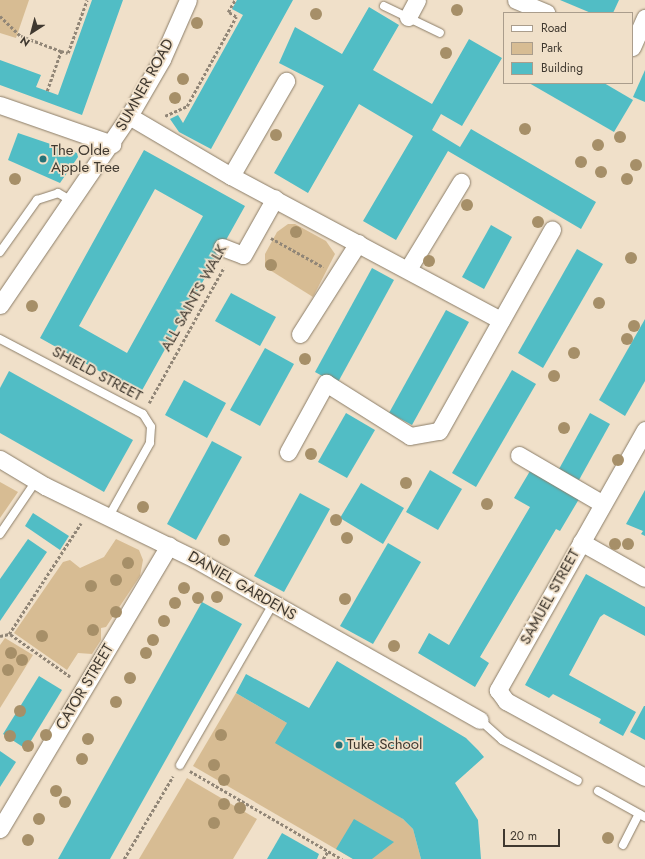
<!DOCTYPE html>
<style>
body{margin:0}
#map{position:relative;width:645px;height:859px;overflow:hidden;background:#f0e0c9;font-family:Jost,sans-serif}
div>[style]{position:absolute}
.green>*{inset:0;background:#d7bc93}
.building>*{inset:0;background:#51bdc5}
.path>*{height:2.5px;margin-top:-1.25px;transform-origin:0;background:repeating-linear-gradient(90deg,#918677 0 3px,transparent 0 5px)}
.roads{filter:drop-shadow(0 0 1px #8b7d68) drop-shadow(0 0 1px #8b7d68)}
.service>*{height:8px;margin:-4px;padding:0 4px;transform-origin:4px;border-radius:4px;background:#fff}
.minor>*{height:17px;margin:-8.5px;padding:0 8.5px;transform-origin:8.5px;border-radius:8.5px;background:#fff}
.trees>*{width:12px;height:12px;margin:-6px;border-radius:50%;background:#a68f68}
.dots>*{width:11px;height:11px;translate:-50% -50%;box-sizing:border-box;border:2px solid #f0e0c9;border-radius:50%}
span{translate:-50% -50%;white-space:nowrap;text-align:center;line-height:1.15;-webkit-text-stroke:3.5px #f0e0c9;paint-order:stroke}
.street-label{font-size:15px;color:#403930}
.poi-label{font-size:15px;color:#403930}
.left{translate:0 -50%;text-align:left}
.legend{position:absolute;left:503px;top:12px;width:130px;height:72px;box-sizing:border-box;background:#f0e0c9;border:1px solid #aa9d8c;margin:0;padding:5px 7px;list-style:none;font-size:12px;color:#403930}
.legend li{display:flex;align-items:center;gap:8px;height:20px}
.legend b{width:20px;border:1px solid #aa9d8c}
.north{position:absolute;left:12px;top:12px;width:40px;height:40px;-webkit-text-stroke:3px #f0e0c9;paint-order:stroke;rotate:216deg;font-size:11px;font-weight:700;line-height:16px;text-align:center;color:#403930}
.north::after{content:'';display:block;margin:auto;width:14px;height:18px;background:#403930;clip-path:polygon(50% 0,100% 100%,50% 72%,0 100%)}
.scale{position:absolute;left:503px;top:829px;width:57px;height:18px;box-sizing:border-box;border:2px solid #403930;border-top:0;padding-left:5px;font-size:12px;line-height:14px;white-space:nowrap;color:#403930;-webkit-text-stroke:3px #f0e0c9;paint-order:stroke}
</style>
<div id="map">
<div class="green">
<i style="clip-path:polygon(0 0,29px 0,16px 38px,0 33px)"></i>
<i style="clip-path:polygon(288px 224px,295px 224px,326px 241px,335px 254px,313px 297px,265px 267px,265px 254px,277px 232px)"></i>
<i style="clip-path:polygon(0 482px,18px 492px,0 518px)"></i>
<i style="clip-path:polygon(116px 539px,139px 550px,143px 560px,140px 576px,106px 627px,101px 628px,101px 640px,92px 654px,78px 653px,67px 670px,14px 633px,63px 562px,70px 560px,80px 568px,104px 557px)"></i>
<i style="clip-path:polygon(5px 638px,33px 655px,0 708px,0 645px)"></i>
<i style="clip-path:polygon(236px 693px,287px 723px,403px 819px,413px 829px,421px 859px,353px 859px,193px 766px)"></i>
<i style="clip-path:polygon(187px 778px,257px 819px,233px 859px,139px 859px)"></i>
</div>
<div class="building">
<i style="clip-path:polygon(92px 0,123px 0,82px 115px,0 85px,0 60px,41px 75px,36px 87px,58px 95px)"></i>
<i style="clip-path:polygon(237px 0,293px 0,211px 149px,179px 132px,170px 119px,178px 115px,183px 123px,243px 15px,232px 9px)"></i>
<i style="clip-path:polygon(560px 0,619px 0,613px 13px,591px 13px)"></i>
<i style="clip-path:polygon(369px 7px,399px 25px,373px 70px,432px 104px,469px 39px,502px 58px,462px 126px,441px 114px,432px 130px,460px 147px,471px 129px,596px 202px,581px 229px,448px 151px,396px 240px,363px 221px,413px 136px,359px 104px,308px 193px,274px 173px,324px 86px,279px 63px,295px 27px,342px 54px)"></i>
<i style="clip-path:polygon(645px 70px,645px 102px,633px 97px)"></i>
<i style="clip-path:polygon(529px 83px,604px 83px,633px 100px,614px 132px)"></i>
<i style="clip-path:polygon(18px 133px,77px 153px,78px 157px,60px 183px,8px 160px)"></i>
<i style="clip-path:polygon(evenodd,144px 150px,245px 206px,140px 394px,40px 338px,144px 150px,155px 189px,203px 216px,127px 353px,79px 326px,155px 189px)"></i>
<i style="clip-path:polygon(491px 225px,512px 237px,484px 289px,462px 277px)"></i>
<i style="clip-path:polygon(577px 249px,603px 264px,543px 368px,518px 353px)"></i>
<i style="clip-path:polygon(372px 268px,394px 280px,337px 384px,315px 372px)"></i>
<i style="clip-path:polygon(231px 293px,276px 317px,260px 346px,215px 321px)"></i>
<i style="clip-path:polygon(446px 310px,469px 322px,412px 425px,389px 413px)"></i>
<i style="clip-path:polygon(645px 319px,645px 381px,625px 416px,599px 400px)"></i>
<i style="clip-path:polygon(265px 348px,294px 364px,260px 426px,230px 410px)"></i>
<i style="clip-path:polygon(512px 370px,536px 384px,476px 487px,452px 473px)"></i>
<i style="clip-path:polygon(9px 371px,133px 440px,104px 492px,0 433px,0 388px)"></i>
<i style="clip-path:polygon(184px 380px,226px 403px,207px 438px,165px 415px)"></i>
<i style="clip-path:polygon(346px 413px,375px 430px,347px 478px,318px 462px)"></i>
<i style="clip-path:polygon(590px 413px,610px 424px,579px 480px,559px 469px)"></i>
<i style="clip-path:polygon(212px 441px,242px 457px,196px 540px,167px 524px)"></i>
<i style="clip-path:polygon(430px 470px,462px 489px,438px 530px,406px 512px)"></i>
<i style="clip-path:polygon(530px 471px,579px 499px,560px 531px,556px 529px,480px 657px,489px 663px,475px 687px,418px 653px,429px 633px,449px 645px,530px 507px,514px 498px)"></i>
<i style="clip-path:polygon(361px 483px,404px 508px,383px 544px,340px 518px)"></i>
<i style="clip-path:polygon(645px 490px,645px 536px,641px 534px,643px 531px,626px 524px)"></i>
<i style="clip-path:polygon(300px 493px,330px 509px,284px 592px,254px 576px)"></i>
<i style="clip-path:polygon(33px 513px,69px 536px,60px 550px,25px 526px)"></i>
<i style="clip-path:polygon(28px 539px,47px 552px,0 621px,0 579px)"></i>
<i style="clip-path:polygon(388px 543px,421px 562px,373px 644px,340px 626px)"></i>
<i style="clip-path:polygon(586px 574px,645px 607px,645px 636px,604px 614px,600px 617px,569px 675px,636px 712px,623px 736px,599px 723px,601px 719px,553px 694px,549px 698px,525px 685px)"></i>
<i style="clip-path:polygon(202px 602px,242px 624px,110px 859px,58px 859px)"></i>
<i style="clip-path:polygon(337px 661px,466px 738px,478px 750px,484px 757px,455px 783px,478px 820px,481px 859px,421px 859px,413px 829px,403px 819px,275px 743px,287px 723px,236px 693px,246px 674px,309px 708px)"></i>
<i style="clip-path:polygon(39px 676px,62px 690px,26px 749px,3px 734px)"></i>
<i style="clip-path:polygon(644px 706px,645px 706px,645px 740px,630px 732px)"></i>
<i style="clip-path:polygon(0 751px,16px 762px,0 787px)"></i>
<i style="clip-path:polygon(354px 819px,394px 842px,372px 859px,353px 859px,336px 849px)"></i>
<i style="clip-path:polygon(282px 833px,319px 854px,317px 859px,267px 859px)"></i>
</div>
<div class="path">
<i style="left:0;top:16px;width:29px;rotate:44deg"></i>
<i style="left:21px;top:36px;width:43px;rotate:20.6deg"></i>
<i style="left:47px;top:91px;width:42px;rotate:-70.7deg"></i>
<i style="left:61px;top:51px;width:7px;rotate:16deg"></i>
<i style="left:68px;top:53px;width:56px;rotate:-70.3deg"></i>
<i style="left:165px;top:116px;width:24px;rotate:-24deg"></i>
<i style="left:187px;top:106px;width:102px;rotate:-61.2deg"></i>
<i style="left:236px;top:17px;width:9px;rotate:-148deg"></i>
<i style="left:228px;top:12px;width:14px;rotate:-60deg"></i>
<i style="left:271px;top:238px;width:60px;rotate:29.1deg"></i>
<i style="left:149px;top:403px;width:155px;rotate:-61.1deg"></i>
<i style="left:0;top:636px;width:9px;rotate:-13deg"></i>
<i style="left:70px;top:677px;width:75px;rotate:-144.8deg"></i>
<i style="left:9px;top:634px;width:132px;rotate:-57deg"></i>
<i style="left:190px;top:771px;width:176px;rotate:30.1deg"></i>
<i style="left:124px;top:859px;width:96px;rotate:-59.4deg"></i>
<i style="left:323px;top:859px;width:9px;rotate:-58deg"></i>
</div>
<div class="roads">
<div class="service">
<i style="left:384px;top:6px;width:62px;rotate:25.7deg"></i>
<i style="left:0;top:252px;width:64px;rotate:-54.6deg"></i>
<i style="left:37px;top:200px;width:22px;rotate:-18deg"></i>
<i style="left:58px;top:193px;width:16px;rotate:30deg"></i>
<i style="left:0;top:339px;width:161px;rotate:27.7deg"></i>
<i style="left:143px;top:414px;width:15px;rotate:58deg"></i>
<i style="left:151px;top:427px;width:16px;rotate:94deg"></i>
<i style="left:150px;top:443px;width:84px;rotate:119.3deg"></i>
<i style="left:0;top:534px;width:64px;rotate:-55.8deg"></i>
<i style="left:480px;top:720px;width:30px;rotate:42deg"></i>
<i style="left:502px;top:740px;width:86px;rotate:28.3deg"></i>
<i style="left:180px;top:765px;width:186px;rotate:-60deg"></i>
<i style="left:598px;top:791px;width:54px;rotate:29deg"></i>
<i style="left:623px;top:845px;width:35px;rotate:-63deg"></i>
</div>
<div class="minor">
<i style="left:516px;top:0;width:33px;rotate:23deg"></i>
<i style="left:408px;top:17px;width:19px;rotate:-62deg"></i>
<i style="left:632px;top:47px;width:32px;rotate:-66deg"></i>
<i style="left:0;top:105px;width:119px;rotate:19.2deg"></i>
<i style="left:129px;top:116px;width:118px;rotate:30.5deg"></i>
<i style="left:231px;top:176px;width:306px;rotate:28.1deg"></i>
<i style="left:231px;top:176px;width:110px;rotate:-59.9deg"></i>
<i style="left:222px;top:247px;width:22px;rotate:21deg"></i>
<i style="left:243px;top:255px;width:65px;rotate:-60.7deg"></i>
<i style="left:408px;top:269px;width:102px;rotate:-58.7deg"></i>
<i style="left:0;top:305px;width:229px;rotate:-55.7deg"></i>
<i style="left:129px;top:116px;width:66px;rotate:-59.9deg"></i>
<i style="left:162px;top:59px;width:64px;rotate:-66.2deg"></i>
<i style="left:300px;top:334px;width:108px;rotate:-57.5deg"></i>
<i style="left:645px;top:430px;width:299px;rotate:119.5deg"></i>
<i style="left:498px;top:690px;width:14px;rotate:54deg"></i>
<i style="left:506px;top:701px;width:158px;rotate:28.7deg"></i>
<i style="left:288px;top:452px;width:79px;rotate:-61.2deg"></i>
<i style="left:326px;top:383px;width:99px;rotate:32.2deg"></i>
<i style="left:410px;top:436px;width:29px;rotate:-10deg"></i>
<i style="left:439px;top:431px;width:231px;rotate:-60.7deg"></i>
<i style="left:519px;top:455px;width:97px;rotate:30.3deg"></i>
<i style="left:0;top:459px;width:52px;rotate:31deg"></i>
<i style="left:45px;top:486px;width:167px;rotate:26deg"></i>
<i style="left:195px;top:559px;width:327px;rotate:29.5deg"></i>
<i style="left:581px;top:542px;width:73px;rotate:29.4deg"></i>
<i style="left:0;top:829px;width:330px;rotate:-59.2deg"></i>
</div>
</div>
<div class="trees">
<i style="left:457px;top:10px"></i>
<i style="left:316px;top:14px"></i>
<i style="left:197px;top:23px"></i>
<i style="left:446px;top:53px"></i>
<i style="left:183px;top:79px"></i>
<i style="left:175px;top:98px"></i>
<i style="left:525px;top:129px"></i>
<i style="left:276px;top:135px"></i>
<i style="left:620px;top:137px"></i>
<i style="left:598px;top:145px"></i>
<i style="left:581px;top:162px"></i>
<i style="left:636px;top:165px"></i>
<i style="left:601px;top:172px"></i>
<i style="left:15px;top:179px"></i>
<i style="left:627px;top:179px"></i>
<i style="left:467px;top:205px"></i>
<i style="left:538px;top:222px"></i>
<i style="left:296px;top:232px"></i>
<i style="left:631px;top:258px"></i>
<i style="left:429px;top:261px"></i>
<i style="left:271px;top:265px"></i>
<i style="left:599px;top:303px"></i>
<i style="left:32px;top:306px"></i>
<i style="left:634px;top:326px"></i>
<i style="left:627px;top:339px"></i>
<i style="left:574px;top:353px"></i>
<i style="left:305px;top:359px"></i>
<i style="left:554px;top:376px"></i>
<i style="left:564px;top:428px"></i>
<i style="left:311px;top:454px"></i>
<i style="left:618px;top:460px"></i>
<i style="left:406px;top:483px"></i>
<i style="left:487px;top:504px"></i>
<i style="left:143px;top:507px"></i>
<i style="left:336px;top:520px"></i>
<i style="left:347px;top:538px"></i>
<i style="left:224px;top:540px"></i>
<i style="left:615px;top:544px"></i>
<i style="left:628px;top:544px"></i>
<i style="left:128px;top:563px"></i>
<i style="left:116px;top:580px"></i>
<i style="left:91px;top:586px"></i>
<i style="left:184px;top:588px"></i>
<i style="left:217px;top:597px"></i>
<i style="left:198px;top:598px"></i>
<i style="left:345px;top:599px"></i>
<i style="left:175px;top:603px"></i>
<i style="left:116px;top:612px"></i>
<i style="left:164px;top:621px"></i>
<i style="left:93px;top:630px"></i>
<i style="left:42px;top:636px"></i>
<i style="left:153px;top:640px"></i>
<i style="left:394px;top:646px"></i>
<i style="left:11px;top:653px"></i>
<i style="left:146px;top:653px"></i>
<i style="left:22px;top:660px"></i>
<i style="left:8px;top:670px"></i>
<i style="left:130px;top:678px"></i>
<i style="left:116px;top:702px"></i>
<i style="left:20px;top:711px"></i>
<i style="left:46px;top:735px"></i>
<i style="left:221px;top:735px"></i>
<i style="left:10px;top:736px"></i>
<i style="left:88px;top:739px"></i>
<i style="left:28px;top:746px"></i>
<i style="left:82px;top:759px"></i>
<i style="left:214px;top:765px"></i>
<i style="left:224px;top:780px"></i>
<i style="left:56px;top:791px"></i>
<i style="left:65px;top:802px"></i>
<i style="left:224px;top:804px"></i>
<i style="left:240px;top:808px"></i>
<i style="left:39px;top:819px"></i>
<i style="left:214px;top:823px"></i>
<i style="left:608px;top:838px"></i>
<i style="left:28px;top:840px"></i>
</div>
<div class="dots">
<i style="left:43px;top:159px;background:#277277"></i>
<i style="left:339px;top:745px;background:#277277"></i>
</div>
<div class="street-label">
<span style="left:145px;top:85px;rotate:-61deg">SUMNER ROAD</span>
<span style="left:194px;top:298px;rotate:-61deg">ALL SAINTS WALK</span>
<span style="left:97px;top:374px;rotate:28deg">SHIELD STREET</span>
<span style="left:242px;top:586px;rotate:30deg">DANIEL GARDENS</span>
<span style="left:550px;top:597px;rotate:-61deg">SAMUEL STREET</span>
<span style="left:85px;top:687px;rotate:-59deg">CATOR STREET</span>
</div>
<div class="poi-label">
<span class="left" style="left:51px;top:159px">The Olde<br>Apple Tree</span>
<span class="left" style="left:347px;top:745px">Tuke School</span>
</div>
<ul class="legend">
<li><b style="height:5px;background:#fff"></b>Road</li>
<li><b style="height:11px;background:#d7bc93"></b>Park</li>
<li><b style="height:11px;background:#51bdc5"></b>Building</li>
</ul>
<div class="north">N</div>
<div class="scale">20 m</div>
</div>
